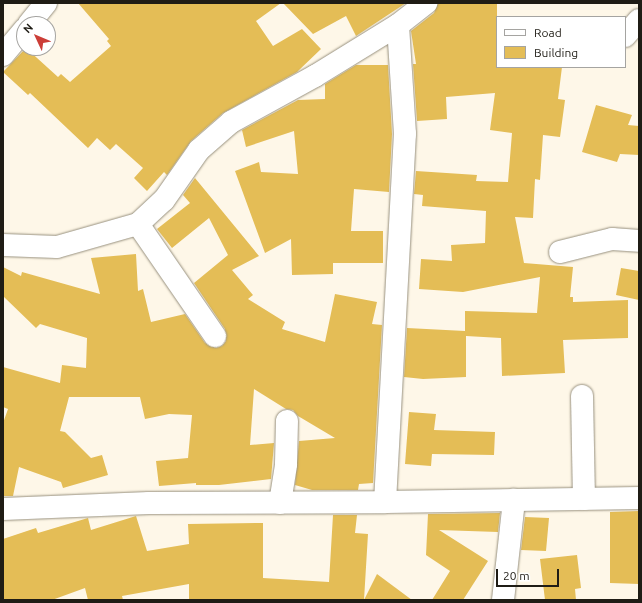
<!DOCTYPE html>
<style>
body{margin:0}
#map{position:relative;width:642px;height:603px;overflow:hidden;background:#fef7e8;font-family:Ubuntu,sans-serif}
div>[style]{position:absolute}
.building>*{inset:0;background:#e4bd56}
.roads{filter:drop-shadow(0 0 1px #98917f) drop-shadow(0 0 1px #98917f)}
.minor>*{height:22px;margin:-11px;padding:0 11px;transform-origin:11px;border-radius:11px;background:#fff}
span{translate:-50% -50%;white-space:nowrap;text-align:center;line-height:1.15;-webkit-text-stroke:3.5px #fff;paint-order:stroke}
.frame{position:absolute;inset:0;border:4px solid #1f1c15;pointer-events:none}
.legend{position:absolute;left:496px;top:16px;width:130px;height:52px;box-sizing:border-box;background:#fff;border:1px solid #a5a4a1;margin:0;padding:5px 7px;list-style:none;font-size:12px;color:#1f1c15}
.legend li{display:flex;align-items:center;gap:8px;height:20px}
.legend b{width:20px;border:1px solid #a5a4a1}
.north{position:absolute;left:16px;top:16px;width:40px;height:40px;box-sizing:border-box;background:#fff;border:1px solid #a5a4a1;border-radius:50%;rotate:314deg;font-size:11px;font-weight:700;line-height:16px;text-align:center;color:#1f1c15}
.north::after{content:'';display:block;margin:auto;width:14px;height:18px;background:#cc3e38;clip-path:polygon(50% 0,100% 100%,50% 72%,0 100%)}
.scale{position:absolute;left:496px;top:569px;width:63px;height:18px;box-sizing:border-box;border:2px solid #1f1c15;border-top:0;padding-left:5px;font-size:12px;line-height:14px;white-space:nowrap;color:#1f1c15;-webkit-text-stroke:3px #fff;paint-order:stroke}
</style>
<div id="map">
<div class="building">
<i style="clip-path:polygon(78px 3px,281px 3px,256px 21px,273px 46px,302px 29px,321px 49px,297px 72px,223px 113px,191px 141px,167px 175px,164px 172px,147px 191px,134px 178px,143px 168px,116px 144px,110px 150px,97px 138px,88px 148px,30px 93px,28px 95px,3px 72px,26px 48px,58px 77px,61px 74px,70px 82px,111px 46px,107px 41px,109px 39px)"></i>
<i style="clip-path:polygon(283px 3px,406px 3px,356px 36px,346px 16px,313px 34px)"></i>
<i style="clip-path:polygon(438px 3px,497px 3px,497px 67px,562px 67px,558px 99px,565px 100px,560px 137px,543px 135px,540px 180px,535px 179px,533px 218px,515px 217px,524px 263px,573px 267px,570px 297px,573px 297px,573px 302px,628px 300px,628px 338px,563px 340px,565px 373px,502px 376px,501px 338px,466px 336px,466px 377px,423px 379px,404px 377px,407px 328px,465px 331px,465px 311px,537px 313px,540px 277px,463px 292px,419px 289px,421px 259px,452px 261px,451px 245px,485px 243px,486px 211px,422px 206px,423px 195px,414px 194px,416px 171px,477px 175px,476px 181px,508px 182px,512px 133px,490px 130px,495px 93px,446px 97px,447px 119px,417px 121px,413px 64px,416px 64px,411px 31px,434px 13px)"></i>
<i style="clip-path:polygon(356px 65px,388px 65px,392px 134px,389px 192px,354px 189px,351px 231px,383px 231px,383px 263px,333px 263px,333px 274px,292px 275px,291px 239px,265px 253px,235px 171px,259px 162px,261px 172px,298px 174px,294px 131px,246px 147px,242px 130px,298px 100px,325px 99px,325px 84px)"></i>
<i style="clip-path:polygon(596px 105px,632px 115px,628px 125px,639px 126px,639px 155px,620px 154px,617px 162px,582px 152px)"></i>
<i style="clip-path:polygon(195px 178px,259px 256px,232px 270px,253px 295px,248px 299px,285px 322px,282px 329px,325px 342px,335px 294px,377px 302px,372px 324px,382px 325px,373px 483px,359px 484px,358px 490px,312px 490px,295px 485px,299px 441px,335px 438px,298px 416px,293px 410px,286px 409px,254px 389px,250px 445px,274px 443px,271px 479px,219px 485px,196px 485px,196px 483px,159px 486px,156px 461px,188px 458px,192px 415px,169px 414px,145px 419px,140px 397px,69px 397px,60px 431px,65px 432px,91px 458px,102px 455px,108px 475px,63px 488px,61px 482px,19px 467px,13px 496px,3px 496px,3px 423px,8px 409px,3px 407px,3px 367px,60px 383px,62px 365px,86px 368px,87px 338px,40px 324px,36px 328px,3px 296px,3px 267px,21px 276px,22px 272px,100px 294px,91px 258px,136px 254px,138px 291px,143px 289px,151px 322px,185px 314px,205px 343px,216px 348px,222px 346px,226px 341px,225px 329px,194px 283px,228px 255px,209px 218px,172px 248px,157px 229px,190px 203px,183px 195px)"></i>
<i style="clip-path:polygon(621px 268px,639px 271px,639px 300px,616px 295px)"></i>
<i style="clip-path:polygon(409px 412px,436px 414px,434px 430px,495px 432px,494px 455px,432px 454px,431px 466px,405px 464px)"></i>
<i style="clip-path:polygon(639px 511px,639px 584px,610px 583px,610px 512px)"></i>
<i style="clip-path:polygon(500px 513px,498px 532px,439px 530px,488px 561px,463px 600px,432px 600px,450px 571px,426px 555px,428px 514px)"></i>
<i style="clip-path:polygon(333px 515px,357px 515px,355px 533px,368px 534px,364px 600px,189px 600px,189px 584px,122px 596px,123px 600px,88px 600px,85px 588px,52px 600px,3px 600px,3px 539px,36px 528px,38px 533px,88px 518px,91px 530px,136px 516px,147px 551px,189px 544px,188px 524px,263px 523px,263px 578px,329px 582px)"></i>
<i style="clip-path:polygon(525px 517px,549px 518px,546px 551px,521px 550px)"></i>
<i style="clip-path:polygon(577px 555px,581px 588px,575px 589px,576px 600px,545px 600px,540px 559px)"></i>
<i style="clip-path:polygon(377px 574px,412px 600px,364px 600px)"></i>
</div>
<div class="roads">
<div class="minor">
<i style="left:29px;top:24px;width:27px;rotate:-51deg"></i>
<i style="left:625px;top:36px;width:21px;rotate:-49deg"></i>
<i style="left:3px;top:55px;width:33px;rotate:-50deg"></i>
<i style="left:138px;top:224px;width:136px;rotate:55.5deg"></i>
<i style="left:3px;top:245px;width:54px;rotate:2.1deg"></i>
<i style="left:57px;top:247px;width:84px;rotate:-15.9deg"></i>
<i style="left:138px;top:224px;width:35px;rotate:-43deg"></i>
<i style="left:164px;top:200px;width:61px;rotate:-55deg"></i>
<i style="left:199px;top:150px;width:43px;rotate:-41.2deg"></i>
<i style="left:231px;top:122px;width:96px;rotate:-28.7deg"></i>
<i style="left:315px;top:76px;width:97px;rotate:-31.6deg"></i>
<i style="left:398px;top:25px;width:36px;rotate:-38deg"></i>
<i style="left:560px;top:252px;width:54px;rotate:-14deg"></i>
<i style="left:612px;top:239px;width:27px;rotate:4deg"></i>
<i style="left:582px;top:396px;width:103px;rotate:88.9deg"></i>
<i style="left:385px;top:502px;width:369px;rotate:-86.9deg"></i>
<i style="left:405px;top:134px;width:109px;rotate:-93.7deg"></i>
<i style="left:280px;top:503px;width:39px;rotate:-81deg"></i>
<i style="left:286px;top:464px;width:43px;rotate:-88.7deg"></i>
<i style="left:3px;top:509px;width:146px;rotate:-2.4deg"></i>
<i style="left:149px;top:503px;width:236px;rotate:-0.2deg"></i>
<i style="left:385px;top:502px;width:254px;rotate:-0.9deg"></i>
<i style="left:503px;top:600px;width:101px;rotate:-83.7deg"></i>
</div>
</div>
<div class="frame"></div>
<ul class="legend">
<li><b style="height:5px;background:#fff"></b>Road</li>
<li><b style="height:11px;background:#e4bd56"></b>Building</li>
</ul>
<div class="north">N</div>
<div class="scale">20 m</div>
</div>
